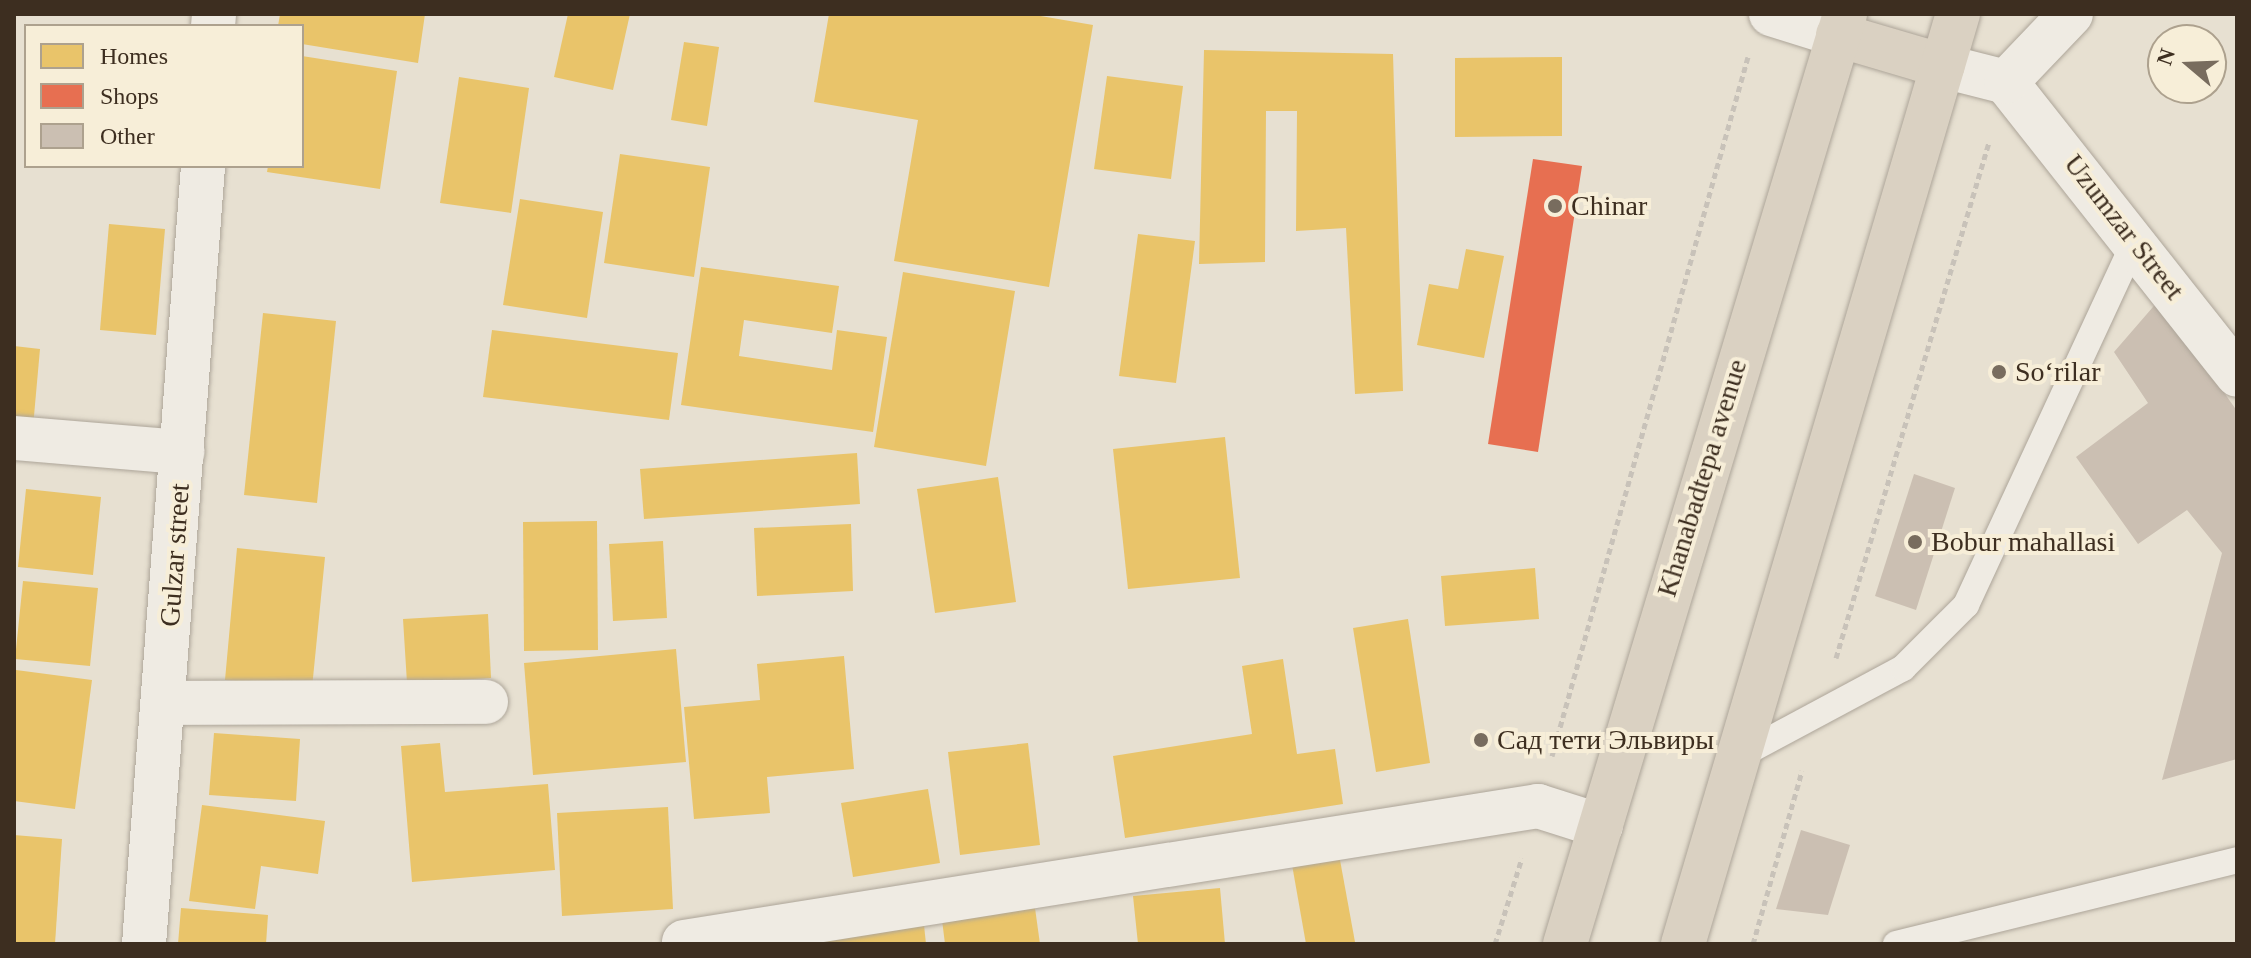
<!DOCTYPE html>
<meta charset="utf-8">
<style>
body{margin:0}
#map{position:relative;width:2251px;height:958px;overflow:hidden;background:#e7e0d1;font-family:Georgia,serif}
div>[style]{position:absolute}
.homes>*{inset:0;background:#e9c46a}
.shops>*{inset:0;background:#e76f51}
.building>*{inset:0;background:#cbbfb2}
.path>*{height:5px;margin-top:-2.5px;transform-origin:0;background:repeating-linear-gradient(90deg,#c8c2b9 0 6px,transparent 0 10px)}
.roads{filter:drop-shadow(0 0 2px #ada599) drop-shadow(0 0 2px #ada599)}
.lane>*{height:26px;margin:-13px;padding:0 13px;transform-origin:13px;border-radius:13px;background:#efebe3}
.street>*{height:44px;margin:-22px;padding:0 22px;transform-origin:22px;border-radius:22px;background:#efebe3}
.secondary>*{height:44px;margin:-22px;padding:0 22px;transform-origin:22px;border-radius:22px;background:#efebe3}
.highway>*{height:44px;margin:-22px;padding:0 22px;transform-origin:22px;border-radius:22px;background:#dad1c2}
.dots>*{width:22px;height:22px;translate:-50% -50%;box-sizing:border-box;border:4px solid #f7eed8;border-radius:50%}
span{translate:-50% -50%;white-space:nowrap;text-align:center;line-height:1.15;-webkit-text-stroke:8px #f7eed8;paint-order:stroke}
.poi-label{font-size:28px;color:#3d2e20}
.left{translate:0 -50%;text-align:left}
.street-label{font-size:28px;color:#3d2e20}
.frame{position:absolute;inset:0;border:16px solid #3d2e20;pointer-events:none}
.legend{position:absolute;left:24px;top:24px;width:280px;height:144px;box-sizing:border-box;background:#f7eed8;border:2px solid #ada18e;margin:0;padding:10px 14px;list-style:none;font-size:24px;color:#3d2e20}
.legend li{display:flex;align-items:center;gap:16px;height:40px}
.legend b{width:40px;border:2px solid #ada18e}
.north{position:absolute;left:2147px;top:24px;width:80px;height:80px;box-sizing:border-box;background:#f7eed8;border:2px solid #ada18e;border-radius:50%;rotate:289deg;font-size:22px;font-weight:700;line-height:32px;text-align:center;color:#3d2e20}
.north::after{content:'';display:block;margin:auto;width:28px;height:36px;background:#786c5e;clip-path:polygon(50% 0,100% 100%,50% 72%,0 100%)}
</style>
<div id="map">
<div class="homes">
<i style="clip-path:polygon(280px 14px,425px 14px,418px 63px,302px 44px,302px 26px,278px 26px)"></i>
<i style="clip-path:polygon(568px 14px,630px 14px,613px 90px,554px 77px)"></i>
<i style="clip-path:polygon(829px 14px,1029px 14px,1093px 25px,1049px 287px,894px 261px,918px 120px,814px 102px)"></i>
<i style="clip-path:polygon(684px 42px,719px 47px,707px 126px,671px 120px)"></i>
<i style="clip-path:polygon(1204px 50px,1393px 54px,1403px 391px,1355px 394px,1346px 228px,1296px 231px,1297px 111px,1266px 111px,1265px 262px,1199px 264px)"></i>
<i style="clip-path:polygon(302px 56px,397px 71px,380px 189px,267px 172px,268px 166px,302px 166px)"></i>
<i style="clip-path:polygon(1562px 57px,1562px 136px,1455px 137px,1455px 58px)"></i>
<i style="clip-path:polygon(1107px 76px,1183px 86px,1171px 179px,1094px 169px)"></i>
<i style="clip-path:polygon(459px 77px,529px 88px,511px 213px,440px 203px)"></i>
<i style="clip-path:polygon(620px 154px,710px 167px,694px 277px,604px 263px)"></i>
<i style="clip-path:polygon(520px 199px,603px 212px,587px 318px,503px 305px)"></i>
<i style="clip-path:polygon(109px 224px,165px 229px,156px 335px,100px 330px)"></i>
<i style="clip-path:polygon(1138px 234px,1195px 241px,1176px 383px,1119px 376px)"></i>
<i style="clip-path:polygon(1466px 249px,1504px 256px,1484px 358px,1417px 345px,1429px 284px,1458px 289px)"></i>
<i style="clip-path:polygon(701px 267px,839px 286px,832px 333px,744px 320px,739px 356px,832px 370px,837px 330px,887px 337px,873px 432px,681px 405px)"></i>
<i style="clip-path:polygon(903px 272px,1015px 291px,986px 466px,874px 447px)"></i>
<i style="clip-path:polygon(263px 313px,336px 321px,317px 503px,244px 495px)"></i>
<i style="clip-path:polygon(492px 330px,678px 353px,669px 420px,483px 397px)"></i>
<i style="clip-path:polygon(14px 346px,40px 349px,33px 427px,14px 425px)"></i>
<i style="clip-path:polygon(1225px 437px,1240px 578px,1128px 589px,1113px 449px)"></i>
<i style="clip-path:polygon(857px 453px,860px 504px,644px 519px,640px 469px)"></i>
<i style="clip-path:polygon(998px 477px,1016px 602px,935px 613px,917px 489px)"></i>
<i style="clip-path:polygon(26px 489px,101px 497px,93px 575px,18px 567px)"></i>
<i style="clip-path:polygon(597px 521px,598px 650px,524px 651px,523px 522px)"></i>
<i style="clip-path:polygon(851px 524px,853px 591px,757px 596px,754px 528px)"></i>
<i style="clip-path:polygon(663px 541px,667px 618px,613px 621px,609px 544px)"></i>
<i style="clip-path:polygon(237px 548px,325px 557px,312px 688px,225px 680px)"></i>
<i style="clip-path:polygon(1535px 568px,1539px 619px,1445px 626px,1441px 576px)"></i>
<i style="clip-path:polygon(23px 581px,98px 588px,90px 666px,15px 659px)"></i>
<i style="clip-path:polygon(488px 614px,491px 678px,407px 683px,403px 619px)"></i>
<i style="clip-path:polygon(1408px 619px,1430px 763px,1376px 772px,1353px 628px)"></i>
<i style="clip-path:polygon(676px 649px,686px 762px,533px 775px,524px 663px)"></i>
<i style="clip-path:polygon(844px 656px,854px 769px,767px 777px,770px 813px,694px 819px,684px 707px,760px 700px,757px 664px)"></i>
<i style="clip-path:polygon(1283px 659px,1297px 754px,1335px 749px,1343px 804px,1125px 838px,1113px 756px,1252px 734px,1242px 666px)"></i>
<i style="clip-path:polygon(16px 670px,92px 680px,75px 809px,14px 801px)"></i>
<i style="clip-path:polygon(214px 733px,300px 739px,296px 801px,209px 795px)"></i>
<i style="clip-path:polygon(440px 743px,445px 792px,548px 784px,555px 870px,412px 882px,401px 746px)"></i>
<i style="clip-path:polygon(1028px 743px,1040px 845px,960px 855px,948px 752px)"></i>
<i style="clip-path:polygon(928px 789px,940px 863px,853px 877px,841px 803px)"></i>
<i style="clip-path:polygon(202px 805px,325px 821px,318px 874px,261px 866px,255px 909px,189px 901px)"></i>
<i style="clip-path:polygon(668px 807px,673px 909px,562px 916px,557px 813px)"></i>
<i style="clip-path:polygon(14px 835px,62px 839px,55px 944px,14px 942px)"></i>
<i style="clip-path:polygon(1338px 849px,1355px 942px,1306px 944px,1291px 859px)"></i>
<i style="clip-path:polygon(1220px 888px,1225px 944px,1138px 944px,1133px 896px)"></i>
<i style="clip-path:polygon(181px 908px,268px 915px,266px 944px,178px 944px)"></i>
<i style="clip-path:polygon(1035px 908px,1040px 944px,945px 944px,942px 920px)"></i>
<i style="clip-path:polygon(924px 925px,926px 944px,813px 944px,813px 939px)"></i>
</div>
<div class="shops">
<i style="clip-path:polygon(1533px 159px,1582px 166px,1538px 452px,1488px 444px)"></i>
</div>
<div class="building">
<i style="clip-path:polygon(2159px 300px,2237px 411px,2237px 759px,2162px 780px,2222px 553px,2187px 510px,2138px 544px,2076px 457px,2148px 403px,2114px 352px)"></i>
<i style="clip-path:polygon(1914px 474px,1955px 488px,1916px 610px,1875px 596px)"></i>
<i style="clip-path:polygon(1801px 830px,1850px 845px,1828px 915px,1776px 909px)"></i>
</div>
<div class="path">
<i style="left:1836px;top:658px;width:538px;rotate:-73.48deg"></i>
<i style="left:1552px;top:756px;width:726px;rotate:-74.34deg"></i>
<i style="left:1495px;top:944px;width:90px;rotate:-72.6deg"></i>
<i style="left:1753px;top:944px;width:180px;rotate:-74.2deg"></i>
</div>
<div class="roads">
<div class="lane">
<i style="left:1739px;top:756px;width:186px;rotate:-28.2deg"></i>
<i style="left:1903px;top:668px;width:89px;rotate:-45deg"></i>
<i style="left:1966px;top:605px;width:404px;rotate:-65.1deg"></i>
<i style="left:1896px;top:944px;width:351px;rotate:-13.8deg"></i>
</div>
<div class="street">
<i style="left:213px;top:26px;width:12px;rotate:-85deg"></i>
<i style="left:2006px;top:82px;width:373px;rotate:51.7deg"></i>
<i style="left:14px;top:438px;width:169px;rotate:4.8deg"></i>
<i style="left:165px;top:703px;width:321px;rotate:-0.2deg"></i>
<i style="left:684px;top:942px;width:865px;rotate:-9.05deg"></i>
<i style="left:1538px;top:806px;width:66px;rotate:17.6deg"></i>
<i style="left:144px;top:944px;width:780px;rotate:-85.66deg"></i>
</div>
<div class="secondary">
<i style="left:1771px;top:14px;width:70px;rotate:17.4deg"></i>
<i style="left:1943px;top:66px;width:65px;rotate:14.3deg"></i>
<i style="left:2006px;top:82px;width:94px;rotate:-46.3deg"></i>
</div>
<div class="highway">
<i style="left:1838px;top:35px;width:109px;rotate:16.4deg"></i>
<i style="left:1565px;top:944px;width:971px;rotate:-73.24deg"></i>
<i style="left:1683px;top:944px;width:970px;rotate:-73.53deg"></i>
</div>
</div>
<div class="dots">
<i style="left:1555px;top:206px;background:#786c5e"></i>
<i style="left:1999px;top:372px;background:#786c5e"></i>
<i style="left:1915px;top:542px;background:#786c5e"></i>
<i style="left:1481px;top:740px;background:#786c5e"></i>
</div>
<div class="poi-label">
<span class="left" style="left:1571px;top:206px">Chinar</span>
<span class="left" style="left:2015px;top:372px">Soʻrilar</span>
<span class="left" style="left:1931px;top:542px">Bobur mahallasi</span>
<span class="left" style="left:1497px;top:740px">Сад тети Эльвиры</span>
</div>
<div class="street-label">
<span style="left:2124px;top:227px;rotate:52deg">Uzumzar Street</span>
<span style="left:1702px;top:478px;rotate:-73deg">Khanabadtepa avenue</span>
<span style="left:175px;top:555px;rotate:-86deg">Gulzar street</span>
</div>
<div class="frame"></div>
<ul class="legend">
<li><b style="height:22px;background:#e9c46a"></b>Homes</li>
<li><b style="height:22px;background:#e76f51"></b>Shops</li>
<li><b style="height:22px;background:#cbbfb2"></b>Other</li>
</ul>
<div class="north">N</div>
</div>
